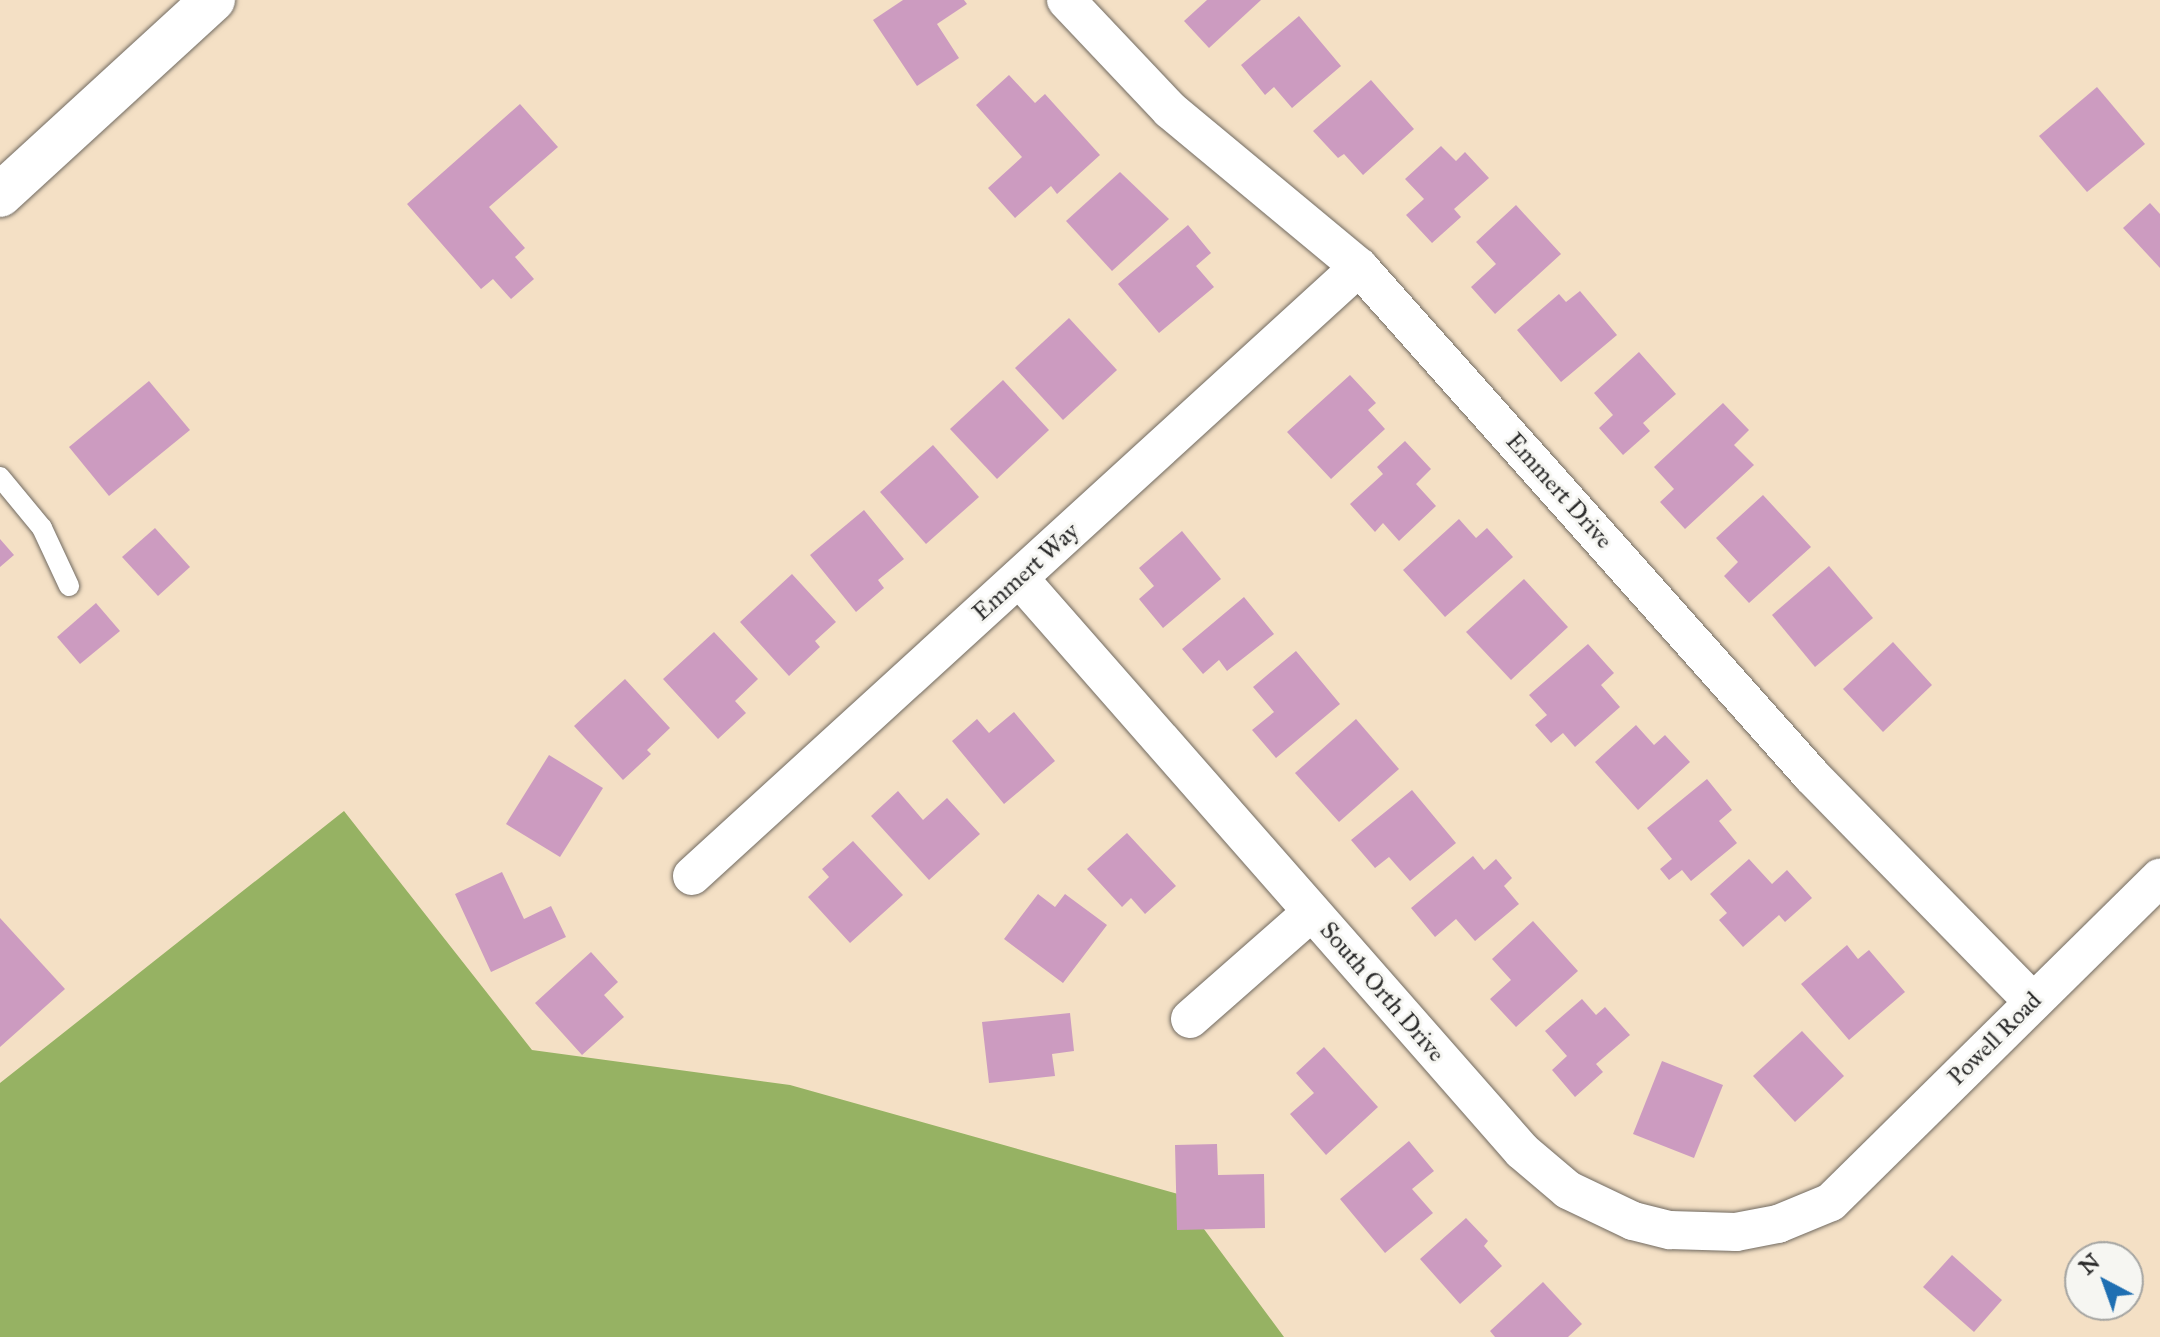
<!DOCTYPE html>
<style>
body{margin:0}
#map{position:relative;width:2160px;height:1337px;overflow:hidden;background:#f4e0c5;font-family:"IM FELL Great Primer",serif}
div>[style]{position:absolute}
.forest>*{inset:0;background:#96b263}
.building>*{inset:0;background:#cc9bc0}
.roads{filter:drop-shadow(0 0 2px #716a61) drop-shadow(0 0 2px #716a61)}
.service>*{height:20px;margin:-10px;padding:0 10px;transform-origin:10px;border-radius:10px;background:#fff}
.minor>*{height:38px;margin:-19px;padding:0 19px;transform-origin:19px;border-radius:19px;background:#fff}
.secondary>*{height:44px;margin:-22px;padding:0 22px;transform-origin:22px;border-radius:22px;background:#fff}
span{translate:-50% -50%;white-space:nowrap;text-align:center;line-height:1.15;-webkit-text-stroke:6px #f6f6f2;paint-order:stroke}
.street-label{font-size:24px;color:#2b2b2b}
.north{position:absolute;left:2064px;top:1241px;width:80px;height:80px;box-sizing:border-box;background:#f6f6f2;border:2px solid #a5a5a2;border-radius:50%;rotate:319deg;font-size:22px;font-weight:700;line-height:32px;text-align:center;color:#2b2b2b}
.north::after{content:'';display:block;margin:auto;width:28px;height:36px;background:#1f6fb2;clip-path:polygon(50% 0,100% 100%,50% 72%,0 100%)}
</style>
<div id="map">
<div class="forest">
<i style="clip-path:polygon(344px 811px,532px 1050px,790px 1085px,1178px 1194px,1284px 1337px,0 1337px,0 1083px)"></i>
</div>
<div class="building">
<i style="clip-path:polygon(903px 0,964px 0,967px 4px,937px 24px,959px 58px,917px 86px,873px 20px)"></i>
<i style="clip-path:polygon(1207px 0,1261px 0,1209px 48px,1184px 21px)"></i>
<i style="clip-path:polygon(1299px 16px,1341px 66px,1292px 108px,1274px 87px,1265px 95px,1241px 65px)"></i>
<i style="clip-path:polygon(1009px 75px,1035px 103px,1045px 94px,1100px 155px,1057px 194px,1051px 186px,1015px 218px,988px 188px,1022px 157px,976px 105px)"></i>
<i style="clip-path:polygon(1371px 80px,1414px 129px,1363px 175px,1344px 154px,1338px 158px,1313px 131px)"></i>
<i style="clip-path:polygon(2097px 87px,2145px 144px,2087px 192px,2039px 136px)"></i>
<i style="clip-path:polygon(520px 104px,558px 147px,489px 207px,525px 248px,515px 257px,534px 279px,511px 299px,493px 279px,481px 289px,407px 204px)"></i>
<i style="clip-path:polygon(1441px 146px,1456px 161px,1465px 152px,1489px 178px,1454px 209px,1461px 217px,1432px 243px,1406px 215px,1424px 199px,1405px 179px)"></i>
<i style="clip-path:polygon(1120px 172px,1169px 219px,1112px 271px,1066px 221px)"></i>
<i style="clip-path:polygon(2150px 203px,2160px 214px,2160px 268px,2123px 228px)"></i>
<i style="clip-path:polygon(1516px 205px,1561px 254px,1495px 314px,1471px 287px,1496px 264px,1476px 242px)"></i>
<i style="clip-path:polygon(1188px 225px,1211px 253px,1196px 266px,1214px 287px,1159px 333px,1118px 284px)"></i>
<i style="clip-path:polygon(1580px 291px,1617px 335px,1561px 382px,1517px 330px,1559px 294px,1566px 302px)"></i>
<i style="clip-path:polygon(1069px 318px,1117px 370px,1063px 420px,1015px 368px)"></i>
<i style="clip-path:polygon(1639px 352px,1676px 394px,1643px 423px,1650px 431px,1623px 455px,1599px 428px,1613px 415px,1594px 393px)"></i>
<i style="clip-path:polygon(1350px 375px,1376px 403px,1368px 410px,1385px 429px,1331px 479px,1287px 432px)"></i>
<i style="clip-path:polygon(1003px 380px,1049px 430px,997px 479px,950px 429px)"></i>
<i style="clip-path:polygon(149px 381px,190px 430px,109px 496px,69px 447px)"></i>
<i style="clip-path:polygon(1723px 403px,1749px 430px,1734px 445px,1754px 465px,1685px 529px,1660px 502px,1674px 489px,1654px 467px)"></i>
<i style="clip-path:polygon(1405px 441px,1431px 469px,1416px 484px,1436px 506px,1399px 541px,1383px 523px,1375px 532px,1350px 504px,1383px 474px,1377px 467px)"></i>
<i style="clip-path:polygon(933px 445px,979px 497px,926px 544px,880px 492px)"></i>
<i style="clip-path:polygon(1763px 495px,1811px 547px,1749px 603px,1724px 576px,1738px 562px,1716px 538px)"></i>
<i style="clip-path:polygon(864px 510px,904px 559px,878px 580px,884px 588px,856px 612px,810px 555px)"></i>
<i style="clip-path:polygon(1459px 519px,1476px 538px,1487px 528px,1513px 557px,1445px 617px,1403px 570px)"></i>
<i style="clip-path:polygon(155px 528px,190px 567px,158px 596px,122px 557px)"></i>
<i style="clip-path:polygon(1182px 531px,1221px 579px,1163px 628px,1139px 599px,1154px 586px,1139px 568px)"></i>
<i style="clip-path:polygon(0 539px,14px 555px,0 567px)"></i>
<i style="clip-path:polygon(1829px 566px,1873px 618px,1815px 667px,1772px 615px)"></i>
<i style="clip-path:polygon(792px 574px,836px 622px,815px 641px,820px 647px,789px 676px,740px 622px)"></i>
<i style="clip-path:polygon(1524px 579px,1568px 627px,1511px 680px,1466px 632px)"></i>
<i style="clip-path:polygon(1244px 597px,1274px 634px,1227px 671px,1219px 660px,1203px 674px,1182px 649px)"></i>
<i style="clip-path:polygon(96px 603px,120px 631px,80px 664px,57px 637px)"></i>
<i style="clip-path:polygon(714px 632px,758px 679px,735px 701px,746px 713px,718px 739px,663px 679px)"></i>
<i style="clip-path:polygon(1893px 642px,1932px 685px,1883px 732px,1843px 689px)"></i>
<i style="clip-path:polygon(1588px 644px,1614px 673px,1601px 685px,1620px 707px,1575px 747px,1563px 733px,1551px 743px,1535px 725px,1547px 715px,1529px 695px)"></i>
<i style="clip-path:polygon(1296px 651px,1340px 704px,1276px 758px,1252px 730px,1274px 712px,1253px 687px)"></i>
<i style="clip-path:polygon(625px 679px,670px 728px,647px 750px,651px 754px,623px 780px,574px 726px)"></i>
<i style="clip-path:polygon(1014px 712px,1055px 761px,1004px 804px,952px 741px,977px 719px,989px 733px)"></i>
<i style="clip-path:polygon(1356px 719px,1399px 769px,1339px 822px,1295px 773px)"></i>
<i style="clip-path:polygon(1636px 725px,1654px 745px,1665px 735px,1690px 762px,1638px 810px,1595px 762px)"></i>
<i style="clip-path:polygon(549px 755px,603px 788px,560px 857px,506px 824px)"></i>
<i style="clip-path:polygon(1707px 779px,1732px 810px,1719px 821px,1737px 843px,1691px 881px,1682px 870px,1669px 880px,1660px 869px,1672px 859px,1647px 828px)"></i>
<i style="clip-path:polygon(1412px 790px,1456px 843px,1410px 881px,1389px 857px,1375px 868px,1351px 840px)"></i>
<i style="clip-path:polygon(898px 791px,923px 820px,947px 798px,980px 834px,929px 880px,871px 816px)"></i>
<i style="clip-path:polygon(1127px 833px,1176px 886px,1145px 914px,1131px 898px,1122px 907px,1087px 869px)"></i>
<i style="clip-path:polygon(853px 841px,903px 895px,850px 943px,808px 897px,829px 877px,822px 869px)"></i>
<i style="clip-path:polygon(1473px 856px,1484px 870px,1496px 859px,1512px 878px,1504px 886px,1519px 904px,1475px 941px,1456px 919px,1435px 937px,1411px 908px)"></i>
<i style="clip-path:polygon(1749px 859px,1772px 884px,1787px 870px,1812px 898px,1785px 922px,1779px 915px,1743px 947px,1719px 920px,1727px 913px,1710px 894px)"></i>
<i style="clip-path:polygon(502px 872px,524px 919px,551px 906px,566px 937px,491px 972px,455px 894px)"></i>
<i style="clip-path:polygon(1038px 894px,1055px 907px,1065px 894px,1107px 925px,1063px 983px,1004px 939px)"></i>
<i style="clip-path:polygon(0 918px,65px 989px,0 1047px)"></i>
<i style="clip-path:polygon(1533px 921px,1578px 971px,1516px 1027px,1490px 999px,1511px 980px,1492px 959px)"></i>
<i style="clip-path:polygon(1847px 945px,1858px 959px,1869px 950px,1905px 992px,1849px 1040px,1801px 984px)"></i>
<i style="clip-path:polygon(591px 952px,618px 982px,604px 995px,624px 1017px,582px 1055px,535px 1003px)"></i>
<i style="clip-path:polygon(1582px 999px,1596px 1015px,1605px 1007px,1630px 1035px,1596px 1064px,1603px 1072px,1575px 1097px,1552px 1070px,1567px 1056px,1545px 1031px)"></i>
<i style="clip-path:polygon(1070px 1013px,1074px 1051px,1052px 1054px,1055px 1076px,989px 1083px,982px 1022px)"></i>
<i style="clip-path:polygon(1802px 1031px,1844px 1076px,1795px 1122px,1753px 1076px)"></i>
<i style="clip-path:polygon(1324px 1047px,1378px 1107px,1326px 1155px,1290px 1114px,1314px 1093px,1296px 1073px)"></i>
<i style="clip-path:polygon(1662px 1061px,1723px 1085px,1694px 1158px,1633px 1134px)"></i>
<i style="clip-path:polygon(1409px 1141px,1434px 1171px,1412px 1189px,1433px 1213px,1385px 1253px,1340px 1199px)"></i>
<i style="clip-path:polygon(1217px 1144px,1218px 1175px,1264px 1174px,1265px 1228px,1177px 1230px,1175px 1145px)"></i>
<i style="clip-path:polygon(1466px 1218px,1488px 1241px,1484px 1246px,1502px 1266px,1460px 1304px,1420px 1259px)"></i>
<i style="clip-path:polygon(1952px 1255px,2002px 1300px,1974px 1332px,1923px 1287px)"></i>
<i style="clip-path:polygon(1543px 1282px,1582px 1324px,1568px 1337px,1495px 1337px,1490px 1331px)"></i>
</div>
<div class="roads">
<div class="service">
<i style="left:0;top:477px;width:66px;rotate:50.5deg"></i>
<i style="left:42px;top:528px;width:64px;rotate:65deg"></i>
</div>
<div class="minor">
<i style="left:1066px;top:0;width:151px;rotate:46.6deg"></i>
<i style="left:1170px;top:110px;width:246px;rotate:39.7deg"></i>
<i style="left:1359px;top:267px;width:681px;rotate:48.33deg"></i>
<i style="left:1812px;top:776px;width:316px;rotate:45.6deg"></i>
<i style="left:1019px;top:578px;width:762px;rotate:48.72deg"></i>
<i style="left:1522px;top:1151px;width:60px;rotate:40.3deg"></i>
<i style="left:1568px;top:1190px;width:72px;rotate:25.5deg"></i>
<i style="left:1633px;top:1221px;width:38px;rotate:14deg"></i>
<i style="left:1670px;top:1230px;width:66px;rotate:1.7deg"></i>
<i style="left:1736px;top:1232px;width:43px;rotate:-10.8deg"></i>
<i style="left:1778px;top:1224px;width:57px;rotate:-22.5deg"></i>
<i style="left:1831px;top:1202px;width:462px;rotate:-44.6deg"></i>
<i style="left:692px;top:876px;width:903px;rotate:-42.4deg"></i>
<i style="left:1190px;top:1019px;width:162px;rotate:-41.3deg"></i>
</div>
<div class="secondary">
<i style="left:0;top:195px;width:289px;rotate:-42.5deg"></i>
</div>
</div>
<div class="street-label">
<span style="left:1559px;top:491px;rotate:48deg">Emmert Drive</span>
<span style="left:1026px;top:572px;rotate:-42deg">Emmert Way</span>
<span style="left:1382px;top:992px;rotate:49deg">South Orth Drive</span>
<span style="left:1995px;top:1039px;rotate:-45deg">Powell Road</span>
</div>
<div class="north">N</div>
</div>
